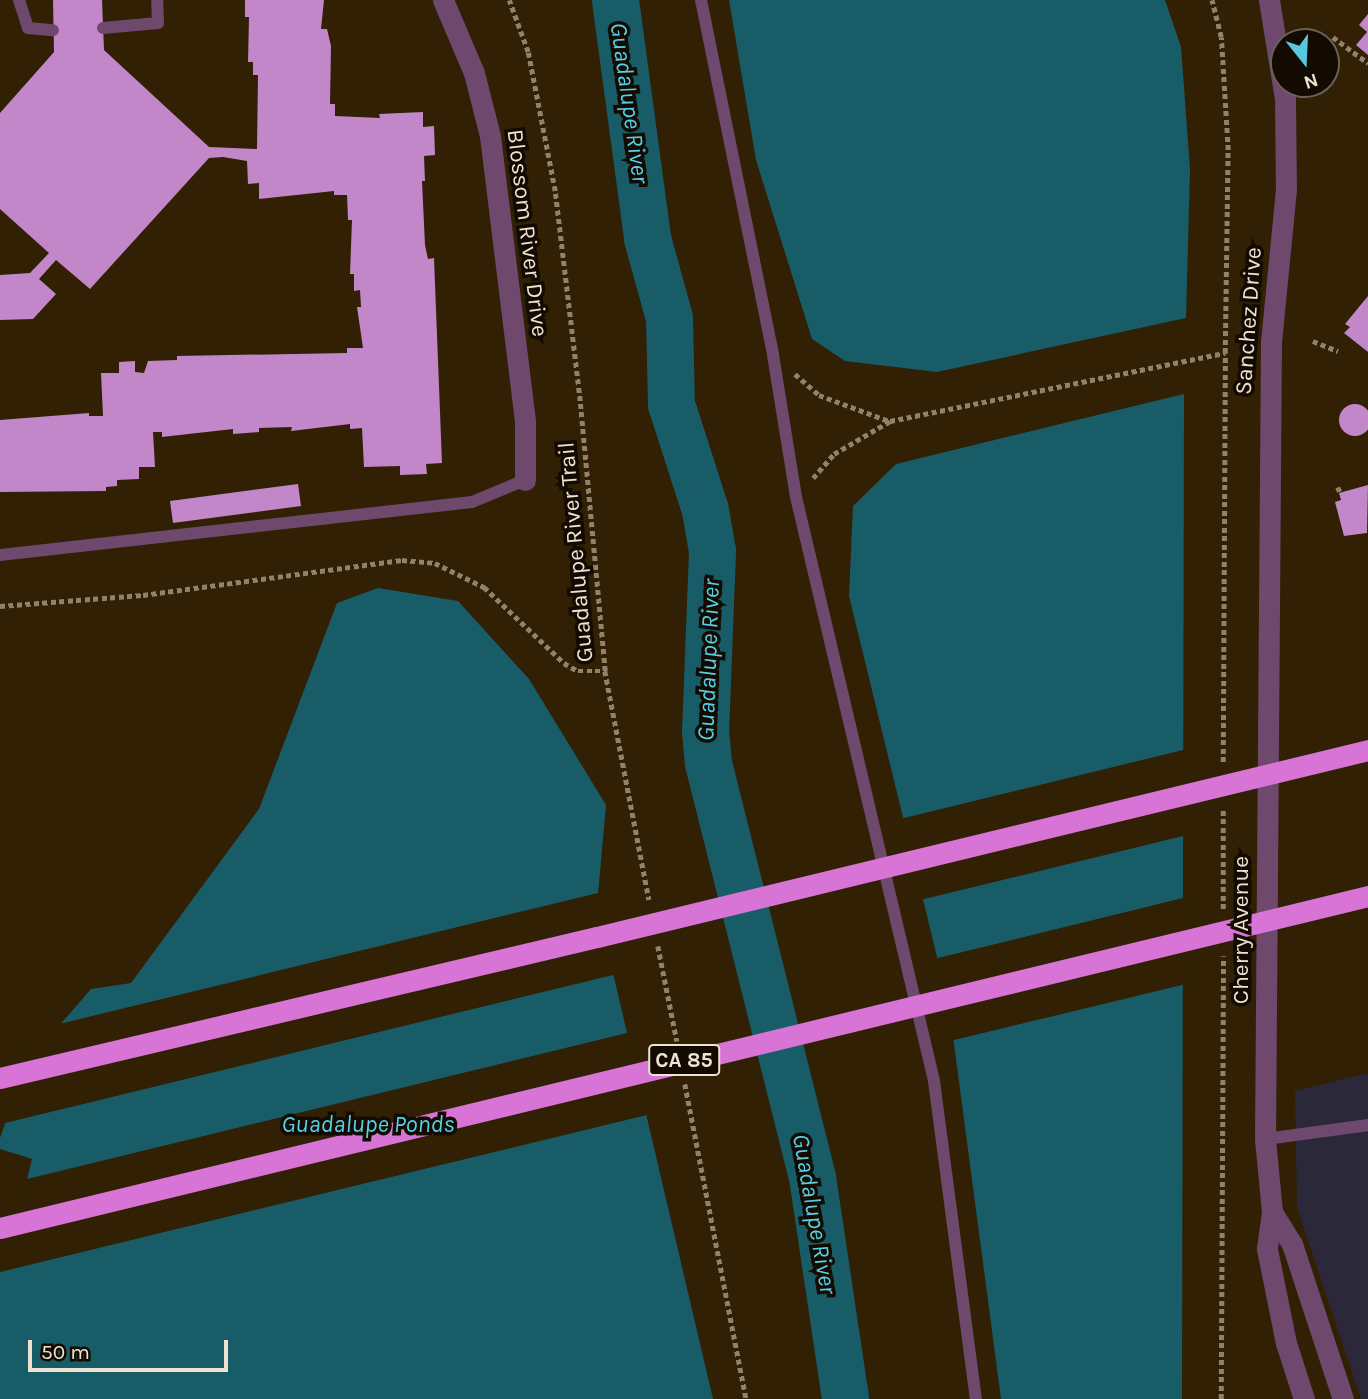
<!DOCTYPE html>
<style>
body{margin:0}
#map{position:relative;width:1368px;height:1399px;overflow:hidden;background:#312003;font-family:Karla,sans-serif}
div>[style]{position:absolute}
.commercial>*{inset:0;background:#2b2839}
.water>*{inset:0;background:#185c68}
.pier>*{inset:0;background:#312003}
.river>*{height:47px;margin:-23.5px;padding:0 23.5px;transform-origin:23.5px;border-radius:23.5px;background:#185c68}
.building>*{inset:0;background:#c187c9}
.round{border-radius:50%}
.path>*{height:4.5px;margin-top:-2.25px;transform-origin:0;background:repeating-linear-gradient(90deg,#90826b 0 5px,transparent 0 8.5px)}
.service>*{height:12px;margin:-6px;padding:0 6px;transform-origin:6px;border-radius:6px;background:#6f486e}
.minor>*{height:21px;margin:-10.5px;padding:0 10.5px;transform-origin:10.5px;border-radius:10.5px;background:#6f486e}
.tertiary>*{height:21px;margin:-10.5px;padding:0 10.5px;transform-origin:10.5px;border-radius:10.5px;background:#6f486e}
.motorway>*{height:21px;margin:-10.5px;padding:0 10.5px;transform-origin:10.5px;border-radius:10.5px;background:#d774d6}
.motorway-bridge>*{height:21px;margin:-10.5px;padding:0 10.5px;transform-origin:10.5px;border-radius:10.5px;background:#d774d6}
span{translate:-50% -50%;white-space:nowrap;text-align:center;line-height:1.15;-webkit-text-stroke:7px #130b02;paint-order:stroke}
.shield-label span{padding:2px 5px;background:#130b02;border:2px solid;border-radius:5px;-webkit-text-stroke-width:0}
.shield-label{font-size:21px;color:#eee3d3;font-weight:700}
.street-label{font-size:23px;color:#eee3d3}
.water-label{font-size:24px;color:#54d1e9;font-style:italic}
.north{position:absolute;left:1270px;top:28px;width:70px;height:70px;box-sizing:border-box;background:#130b02;border:2px solid #6b6156;border-radius:50%;rotate:162deg;font-size:19px;font-weight:700;line-height:28px;text-align:center;color:#eee3d3}
.north::after{content:'';display:block;margin:auto;width:24px;height:32px;background:#56c9e0;clip-path:polygon(50% 0,100% 100%,50% 72%,0 100%)}
.scale{position:absolute;left:28px;top:1340px;width:200px;height:32px;box-sizing:border-box;border:4px solid #eee3d3;border-top:0;padding-left:9px;font-size:21px;line-height:24px;white-space:nowrap;color:#eee3d3;-webkit-text-stroke:5px #130b02;paint-order:stroke}
</style>
<div id="map">
<div class="commercial">
<i style="clip-path:polygon(1368px 1073px,1368px 1399px,1361px 1399px,1297px 1207px,1295px 1091px)"></i>
</div>
<div class="water">
<i style="clip-path:polygon(729px 0,1165px 0,1181px 47px,1190px 169px,1186px 318px,937px 372px,845px 361px,812px 339px,756px 160px)"></i>
<i style="clip-path:polygon(1184px 394px,1182px 1399px,1001px 1399px,949px 1006px,849px 596px,853px 506px,896px 464px)"></i>
<i style="clip-path:polygon(378px 588px,458px 601px,529px 679px,606px 805px,597px 905px,713px 1399px,0 1399px,0 1235px,23px 1196px,32px 1159px,0 1149px,0 1138px,26px 1064px,91px 989px,131px 983px,259px 809px,337px 603px)"></i>
</div>
<div class="pier">
<i style="clip-path:polygon(1187px 749px,1187px 835px,920px 900px,900px 819px)"></i>
<i style="clip-path:polygon(602px 892px,601px 905px,617px 974px,1px 1124px,23px 1063px,55px 1025px)"></i>
<i style="clip-path:polygon(1187px 897px,1186px 984px,950px 1041px,934px 959px)"></i>
<i style="clip-path:polygon(631px 1032px,651px 1114px,0 1272px,0 1228px,23px 1180px)"></i>
</div>
<div class="river">
<i style="left:615px;top:0;width:240px;rotate:82.3deg"></i>
<i style="left:647px;top:238px;width:83px;rotate:74.6deg"></i>
<i style="left:669px;top:318px;width:86px;rotate:88.7deg"></i>
<i style="left:671px;top:404px;width:111px;rotate:72.2deg"></i>
<i style="left:705px;top:510px;width:42px;rotate:80.3deg"></i>
<i style="left:712px;top:551px;width:179px;rotate:92.2deg"></i>
<i style="left:705px;top:730px;width:33px;rotate:85deg"></i>
<i style="left:708px;top:763px;width:427px;rotate:75.9deg"></i>
<i style="left:812px;top:1177px;width:224px;rotate:81.5deg"></i>
</div>
<div class="building">
<i style="clip-path:polygon(53px 0,102px 0,104px 50px,209px 147px,257px 149px,258px 75px,253px 75px,253px 62px,248px 62px,249px 17px,245px 17px,245px 0,324px 0,321px 29px,327px 29px,331px 46px,330px 104px,335px 104px,335px 116px,380px 118px,379px 114px,423px 112px,423px 127px,434px 126px,435px 155px,424px 156px,425px 181px,422px 181px,425px 245px,428px 259px,434px 258px,442px 463px,426px 464px,427px 474px,400px 475px,400px 466px,364px 467px,362px 428px,350px 429px,350px 424px,291px 431px,292px 427px,259px 428px,259px 432px,233px 434px,233px 429px,162px 437px,162px 432px,153px 432px,155px 467px,139px 467px,139px 479px,117px 480px,117px 486px,106px 487px,106px 491px,0 492px,0 420px,89px 413px,89px 416px,103px 416px,101px 373px,119px 373px,119px 362px,135px 361px,135px 372px,144px 373px,148px 361px,177px 360px,177px 356px,347px 353px,347px 348px,363px 348px,357px 307px,361px 307px,360px 290px,354px 291px,354px 274px,350px 274px,352px 220px,348px 220px,347px 195px,334px 195px,334px 191px,259px 199px,259px 183px,248px 184px,247px 161px,223px 157px,209px 158px,90px 289px,56px 260px,39px 279px,56px 294px,33px 319px,0 320px,0 275px,30px 273px,49px 253px,0 209px,0 113px,54px 52px)"></i>
<i style="clip-path:polygon(1368px 14px,1368px 55px,1356px 45px,1367px 32px,1359px 25px)"></i>
<i style="clip-path:polygon(1368px 296px,1368px 352px,1344px 333px,1350px 327px,1345px 324px)"></i>
<i class="round" style="left:1339px;top:404px;width:32px;height:32px"></i>
<i style="clip-path:polygon(298px 484px,301px 506px,173px 523px,170px 501px)"></i>
<i style="clip-path:polygon(1368px 485px,1367px 533px,1344px 536px,1335px 502px,1341px 500px,1339px 493px)"></i>
</div>
<div class="path">
<i style="left:1333px;top:37px;width:44px;rotate:36.6deg"></i>
<i style="left:1313px;top:341px;width:27px;rotate:22deg"></i>
<i style="left:795px;top:374px;width:32px;rotate:41deg"></i>
<i style="left:819px;top:395px;width:75px;rotate:20.4deg"></i>
<i style="left:813px;top:478px;width:32px;rotate:-49deg"></i>
<i style="left:834px;top:454px;width:65px;rotate:-30.5deg"></i>
<i style="left:890px;top:421px;width:342px;rotate:-11.5deg"></i>
<i style="left:1225px;top:353px;width:203px;rotate:-89.2deg"></i>
<i style="left:1228px;top:150px;width:113px;rotate:-93.5deg"></i>
<i style="left:1221px;top:37px;width:38px;rotate:-104deg"></i>
<i style="left:1338px;top:487px;width:5px;rotate:68deg"></i>
<i style="left:0;top:606px;width:143px;rotate:-4.4deg"></i>
<i style="left:143px;top:595px;width:261px;rotate:-7.7deg"></i>
<i style="left:402px;top:560px;width:33px;rotate:5deg"></i>
<i style="left:435px;top:563px;width:55px;rotate:26.1deg"></i>
<i style="left:484px;top:587px;width:110px;rotate:43.5deg"></i>
<i style="left:564px;top:663px;width:16px;rotate:30deg"></i>
<i style="left:578px;top:671px;width:27px"></i>
<i style="left:605px;top:671px;width:271px;rotate:-95.3deg"></i>
<i style="left:580px;top:401px;width:211px;rotate:-96.8deg"></i>
<i style="left:555px;top:191px;width:142px;rotate:-101deg"></i>
<i style="left:528px;top:52px;width:55px;rotate:-110.1deg"></i>
<i style="left:605px;top:671px;width:233px;rotate:79.1deg"></i>
<i style="left:1223px;top:762px;width:409px;rotate:-89.7deg"></i>
<i style="left:1223px;top:909px;width:100px;rotate:-90deg"></i>
<i style="left:658px;top:946px;width:97px;rotate:78.7deg"></i>
<i style="left:685px;top:1084px;width:321px;rotate:79deg"></i>
<i style="left:1221px;top:1399px;width:443px;rotate:-89.7deg"></i>
</div>
<div class="service">
<i style="left:19px;top:0;width:29px;rotate:72deg"></i>
<i style="left:28px;top:28px;width:25px;rotate:5deg"></i>
<i style="left:701px;top:0;width:362px;rotate:78.5deg"></i>
<i style="left:773px;top:355px;width:144px;rotate:80.8deg"></i>
<i style="left:796px;top:497px;width:600px;rotate:76.7deg"></i>
<i style="left:934px;top:1081px;width:321px;rotate:82.5deg"></i>
<i style="left:103px;top:28px;width:55px;rotate:-5.2deg"></i>
<i style="left:158px;top:23px;width:23px;rotate:-92deg"></i>
<i style="left:0;top:555px;width:475px;rotate:-6.4deg"></i>
<i style="left:472px;top:502px;width:57px;rotate:-22.5deg"></i>
<i style="left:1265px;top:1139px;width:104px;rotate:-7.7deg"></i>
</div>
<div class="minor">
<i style="left:443px;top:0;width:79px;rotate:67deg"></i>
<i style="left:474px;top:73px;width:65px;rotate:75.7deg"></i>
<i style="left:490px;top:136px;width:289px;rotate:83deg"></i>
<i style="left:525px;top:423px;width:57px;rotate:90deg"></i>
</div>
<div class="tertiary">
<i style="left:1269px;top:0;width:100px;rotate:80.8deg"></i>
<i style="left:1285px;top:99px;width:90px;rotate:89.4deg"></i>
<i style="left:1286px;top:189px;width:153px;rotate:95.6deg"></i>
<i style="left:1271px;top:341px;width:798px;rotate:90.43deg"></i>
<i style="left:1265px;top:1139px;width:73px;rotate:84.5deg"></i>
<i style="left:1272px;top:1212px;width:37px;rotate:98deg"></i>
<i style="left:1267px;top:1249px;width:96px;rotate:78.6deg"></i>
<i style="left:1286px;top:1343px;width:59px;rotate:72.2deg"></i>
<i style="left:1272px;top:1212px;width:38px;rotate:58deg"></i>
<i style="left:1292px;top:1244px;width:163px;rotate:71.8deg"></i>
</div>
<div class="motorway">
<i style="left:0;top:1078px;width:613px;rotate:-13.29deg"></i>
</div>
<div class="motorway-bridge">
<i style="left:597px;top:937px;width:793px;rotate:-13.63deg"></i>
<i style="left:0;top:1228px;width:1408px;rotate:-13.64deg"></i>
</div>
<div class="shield-label">
<span style="left:684px;top:1060px">CA 85</span>
</div>
<div class="street-label">
<span style="left:527px;top:233px;rotate:83deg">Blossom River Drive</span>
<span style="left:1249px;top:321px;rotate:-86deg">Sanchez Drive</span>
<span style="left:576px;top:552px;rotate:-95deg">Guadalupe River Trail</span>
<span style="left:1241px;top:930px;rotate:-90deg">Cherry Avenue</span>
</div>
<div class="water-label">
<span style="left:629px;top:103px;rotate:82deg">Guadalupe River</span>
<span style="left:709px;top:660px;rotate:-88deg">Guadalupe River</span>
<span style="left:368px;top:1125px">Guadalupe Ponds</span>
<span style="left:814px;top:1214px;rotate:80deg">Guadalupe River</span>
</div>
<div class="north">N</div>
<div class="scale">50 m</div>
</div>
